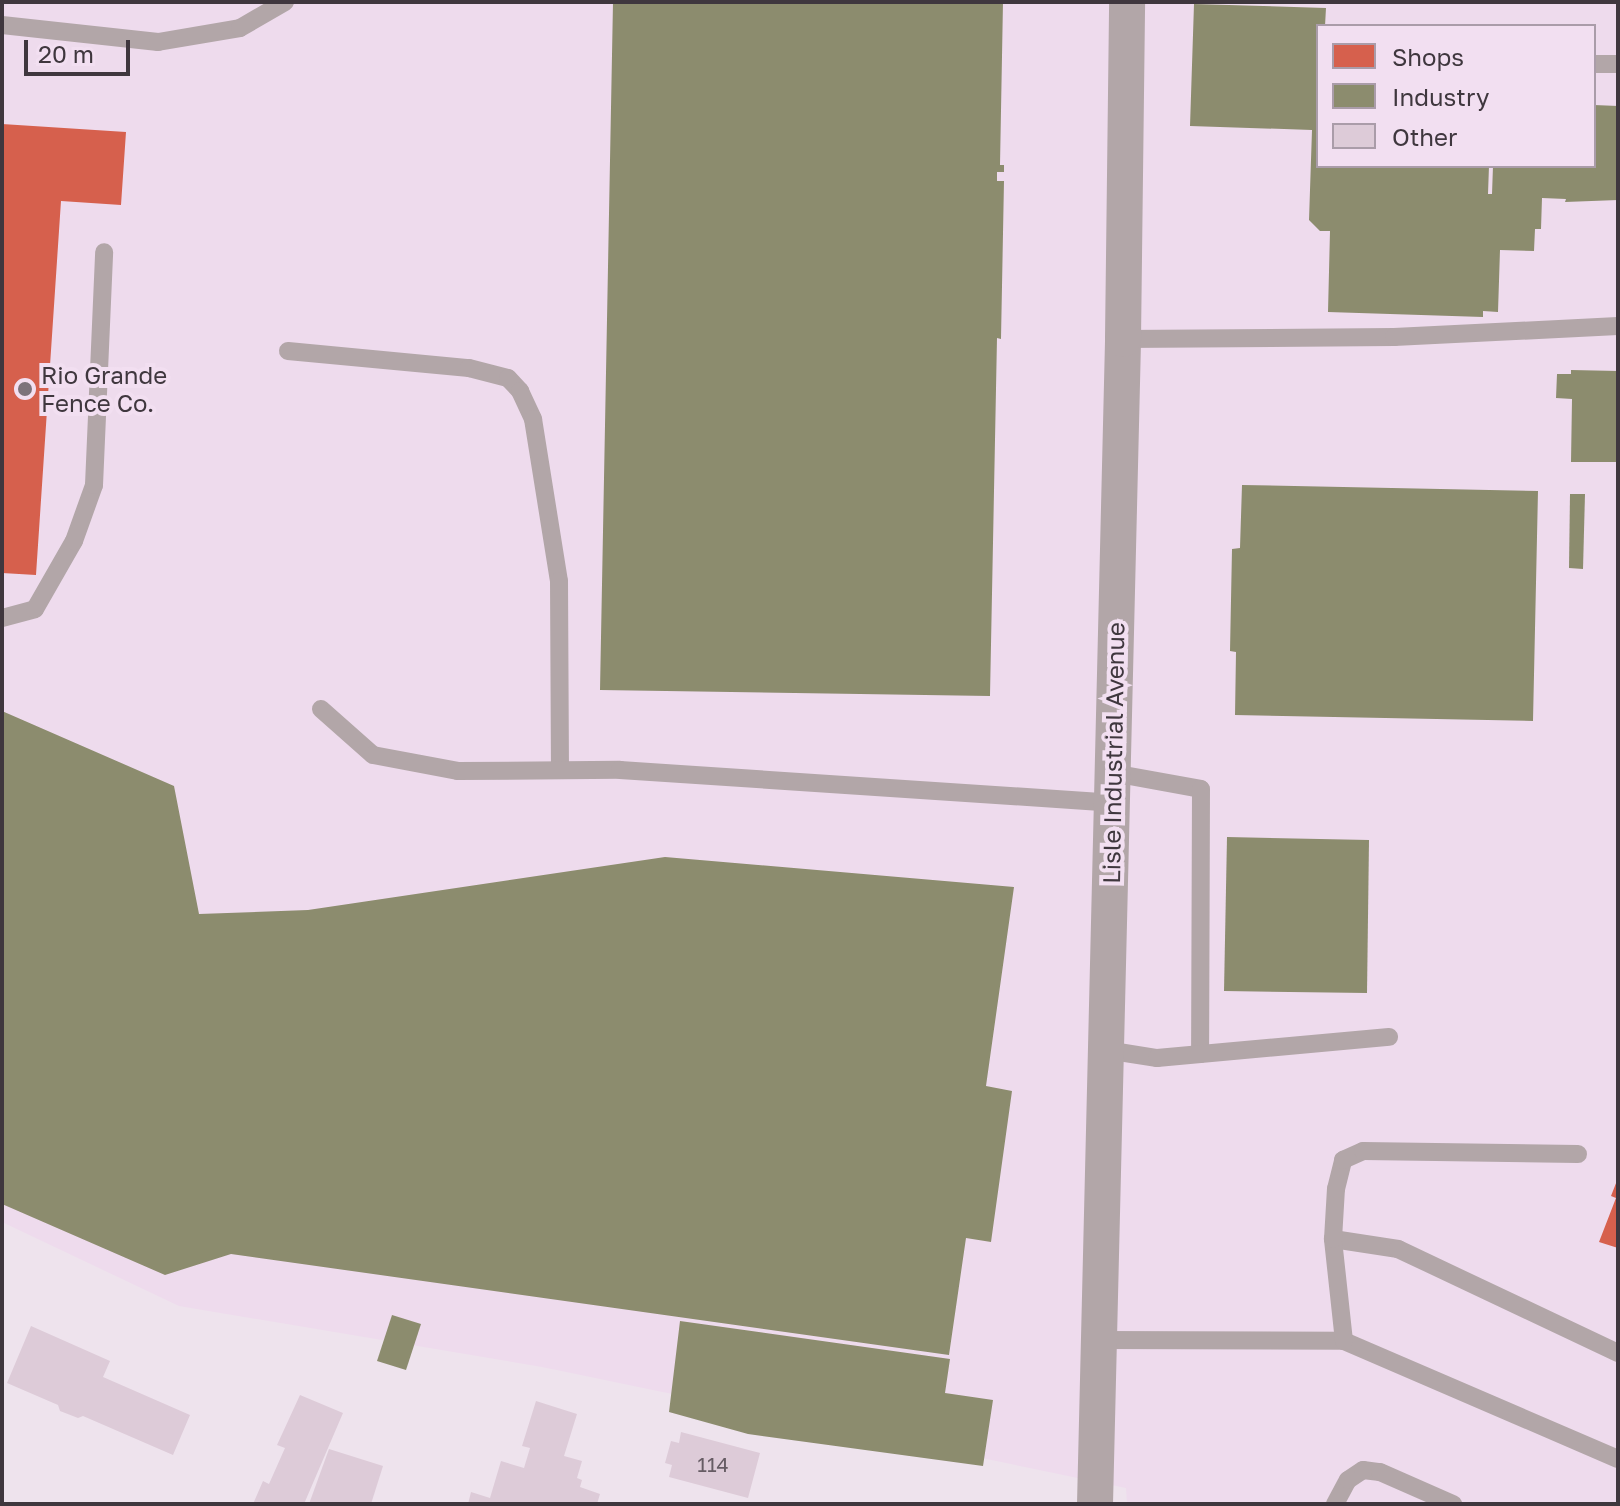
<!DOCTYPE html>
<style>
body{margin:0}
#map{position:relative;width:1620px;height:1506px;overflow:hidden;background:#eee3ed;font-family:"Golos Text",sans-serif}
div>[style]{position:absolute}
.built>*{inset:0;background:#eedbed}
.shops>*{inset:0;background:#d6604d}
.industry>*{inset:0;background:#8c8c6e}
.building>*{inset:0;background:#ddcbd8}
.service>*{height:18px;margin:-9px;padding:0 9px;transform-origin:9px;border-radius:9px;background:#b2a6a8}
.minor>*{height:36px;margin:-18px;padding:0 18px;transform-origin:18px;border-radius:18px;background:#b2a6a8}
.dots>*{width:22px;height:22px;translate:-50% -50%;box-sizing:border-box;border:4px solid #f2dff1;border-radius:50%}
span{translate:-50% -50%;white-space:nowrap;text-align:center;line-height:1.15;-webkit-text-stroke:8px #f2dff1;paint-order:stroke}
.number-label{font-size:20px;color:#665c64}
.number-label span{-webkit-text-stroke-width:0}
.poi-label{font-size:24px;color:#3f373e}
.left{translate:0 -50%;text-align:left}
.street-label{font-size:24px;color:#3f373e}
.frame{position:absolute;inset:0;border:4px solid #3f373e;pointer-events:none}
.legend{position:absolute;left:1316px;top:24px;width:280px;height:144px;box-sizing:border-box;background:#f2dff1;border:2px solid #aa9ca9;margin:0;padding:10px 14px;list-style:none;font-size:24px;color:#3f373e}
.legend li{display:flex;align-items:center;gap:16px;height:40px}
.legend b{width:40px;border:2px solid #aa9ca9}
.scale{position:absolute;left:24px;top:40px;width:106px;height:36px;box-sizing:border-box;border:4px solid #3f373e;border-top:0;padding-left:10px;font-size:24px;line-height:28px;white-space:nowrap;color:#3f373e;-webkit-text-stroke:6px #f2dff1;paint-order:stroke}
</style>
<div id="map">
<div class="built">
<i style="clip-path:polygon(evenodd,2px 2px,1618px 2px,1618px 1504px,1127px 1504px,1126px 1488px,542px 1367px,179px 1306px,2px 1222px,2px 2px,1318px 26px,1594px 26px,1594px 166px,1318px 166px,1318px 26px)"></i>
</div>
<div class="shops">
<i style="clip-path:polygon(2px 124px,126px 132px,121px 205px,61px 201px,36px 575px,2px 573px)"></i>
<i style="clip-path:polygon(1618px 1178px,1618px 1248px,1599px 1242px,1616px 1198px,1611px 1196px)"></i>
</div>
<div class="industry">
<i style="clip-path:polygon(613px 2px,1003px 2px,1000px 165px,1004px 165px,1004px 172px,997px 172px,997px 181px,1004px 181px,1001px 339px,997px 338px,990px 696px,600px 690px)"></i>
<i style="clip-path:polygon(1194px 4px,1326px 8px,1325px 26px,1318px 26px,1318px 166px,1489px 166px,1488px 194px,1492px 194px,1493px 166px,1594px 166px,1594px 105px,1618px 106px,1618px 200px,1565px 202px,1566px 199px,1542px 198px,1541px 229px,1535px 229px,1534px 251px,1500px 250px,1498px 312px,1483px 311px,1483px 317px,1328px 312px,1330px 231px,1320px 231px,1309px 220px,1312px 130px,1190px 126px)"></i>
<i style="clip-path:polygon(1571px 370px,1618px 371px,1618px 462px,1571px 462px,1572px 399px,1556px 398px,1557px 374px,1571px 374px)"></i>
<i style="clip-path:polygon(1242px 485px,1538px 491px,1533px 721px,1235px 715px,1236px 652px,1230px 651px,1232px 549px,1240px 548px)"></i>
<i style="clip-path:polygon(1570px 494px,1585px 494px,1583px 569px,1569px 568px)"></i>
<i style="clip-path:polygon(2px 711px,174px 786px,199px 914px,308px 910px,665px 857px,1014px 887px,986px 1086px,1012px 1091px,991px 1242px,966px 1238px,949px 1355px,231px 1254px,165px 1275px,2px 1204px)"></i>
<i style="clip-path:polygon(1227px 837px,1369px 840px,1367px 993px,1224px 991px)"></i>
<i style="clip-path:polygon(392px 1315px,421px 1324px,406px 1370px,377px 1361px)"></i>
<i style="clip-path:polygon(680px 1321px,950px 1359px,945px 1393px,993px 1400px,983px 1466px,748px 1434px,669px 1412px)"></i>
</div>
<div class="building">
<i style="clip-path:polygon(31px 1326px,110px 1361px,103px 1377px,190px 1415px,173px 1455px,83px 1416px,78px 1418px,60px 1411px,58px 1405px,7px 1383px)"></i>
<i style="clip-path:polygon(300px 1395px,343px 1413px,304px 1504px,253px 1504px,263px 1481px,269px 1484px,285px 1448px,277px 1445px)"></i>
<i style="clip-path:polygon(536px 1401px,577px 1414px,564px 1456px,582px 1461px,577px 1478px,582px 1480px,580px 1487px,600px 1494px,597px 1504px,468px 1504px,471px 1492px,490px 1498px,501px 1461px,524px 1468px,530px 1448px,522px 1446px)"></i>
<i style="clip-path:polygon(681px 1432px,760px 1453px,748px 1498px,669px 1477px,672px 1465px,665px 1463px,671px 1441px,679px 1443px)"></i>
<i style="clip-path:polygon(329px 1449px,383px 1466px,371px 1504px,309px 1504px)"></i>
</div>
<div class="service">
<i style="left:2px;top:25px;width:157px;rotate:6.2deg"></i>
<i style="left:158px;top:42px;width:83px;rotate:-9.7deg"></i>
<i style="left:240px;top:28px;width:52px;rotate:-30deg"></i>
<i style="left:1594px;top:64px;width:24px"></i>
<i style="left:1123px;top:339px;width:271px;rotate:-0.4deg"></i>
<i style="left:1394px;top:337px;width:224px;rotate:-2.8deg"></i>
<i style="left:288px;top:351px;width:182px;rotate:5.4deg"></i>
<i style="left:469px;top:368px;width:40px;rotate:14.4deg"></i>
<i style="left:508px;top:378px;width:18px;rotate:47deg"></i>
<i style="left:520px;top:391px;width:31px;rotate:65deg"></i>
<i style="left:533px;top:419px;width:164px;rotate:80.9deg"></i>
<i style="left:559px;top:581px;width:189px;rotate:89.7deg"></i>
<i style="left:2px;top:618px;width:34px;rotate:-15deg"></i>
<i style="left:35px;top:609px;width:78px;rotate:-60.2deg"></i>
<i style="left:74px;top:541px;width:59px;rotate:-70.3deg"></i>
<i style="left:94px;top:485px;width:233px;rotate:-87.5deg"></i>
<i style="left:321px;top:709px;width:69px;rotate:41.5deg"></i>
<i style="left:373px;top:755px;width:86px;rotate:10.7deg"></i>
<i style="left:458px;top:771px;width:162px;rotate:-0.4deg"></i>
<i style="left:620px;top:770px;width:493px;rotate:3.8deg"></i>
<i style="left:1113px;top:773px;width:89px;rotate:10.3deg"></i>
<i style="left:1201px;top:789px;width:265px;rotate:90.2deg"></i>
<i style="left:1106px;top:1050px;width:52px;rotate:8.9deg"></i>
<i style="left:1157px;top:1058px;width:233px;rotate:-5.2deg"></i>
<i style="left:1333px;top:1239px;width:66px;rotate:8.7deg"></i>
<i style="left:1398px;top:1249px;width:243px;rotate:25.3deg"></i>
<i style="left:1099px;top:1340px;width:245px;rotate:0.2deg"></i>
<i style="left:1344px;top:1341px;width:298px;rotate:23.3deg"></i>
<i style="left:1344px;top:1341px;width:103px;rotate:-96.2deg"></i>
<i style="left:1333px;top:1239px;width:50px;rotate:-86.6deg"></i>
<i style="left:1336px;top:1189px;width:30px;rotate:-76deg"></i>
<i style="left:1343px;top:1160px;width:22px;rotate:-24deg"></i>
<i style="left:1363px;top:1151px;width:215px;rotate:0.8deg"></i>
<i style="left:1335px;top:1504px;width:27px;rotate:-62deg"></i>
<i style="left:1348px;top:1480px;width:18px;rotate:-34deg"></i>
<i style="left:1363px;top:1470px;width:17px;rotate:7deg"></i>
<i style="left:1380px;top:1472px;width:80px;rotate:23.7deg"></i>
</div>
<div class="minor">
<i style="left:1095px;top:1504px;width:1165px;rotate:-88.62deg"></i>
<i style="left:1123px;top:339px;width:337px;rotate:-89.3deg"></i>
</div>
<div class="dots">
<i style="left:25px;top:389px;background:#7c737b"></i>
</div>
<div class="number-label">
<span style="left:713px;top:1464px">114</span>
</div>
<div class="poi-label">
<span class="left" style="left:41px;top:389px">Rio Grande<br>Fence Co.</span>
</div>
<div class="street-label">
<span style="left:1113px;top:753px;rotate:-89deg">Lisle Industrial Avenue</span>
</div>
<div class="frame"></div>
<ul class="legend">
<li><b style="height:22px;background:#d6604d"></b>Shops</li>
<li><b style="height:22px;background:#8c8c6e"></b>Industry</li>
<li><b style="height:22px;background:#ddcbd8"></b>Other</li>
</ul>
<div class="scale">20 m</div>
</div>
